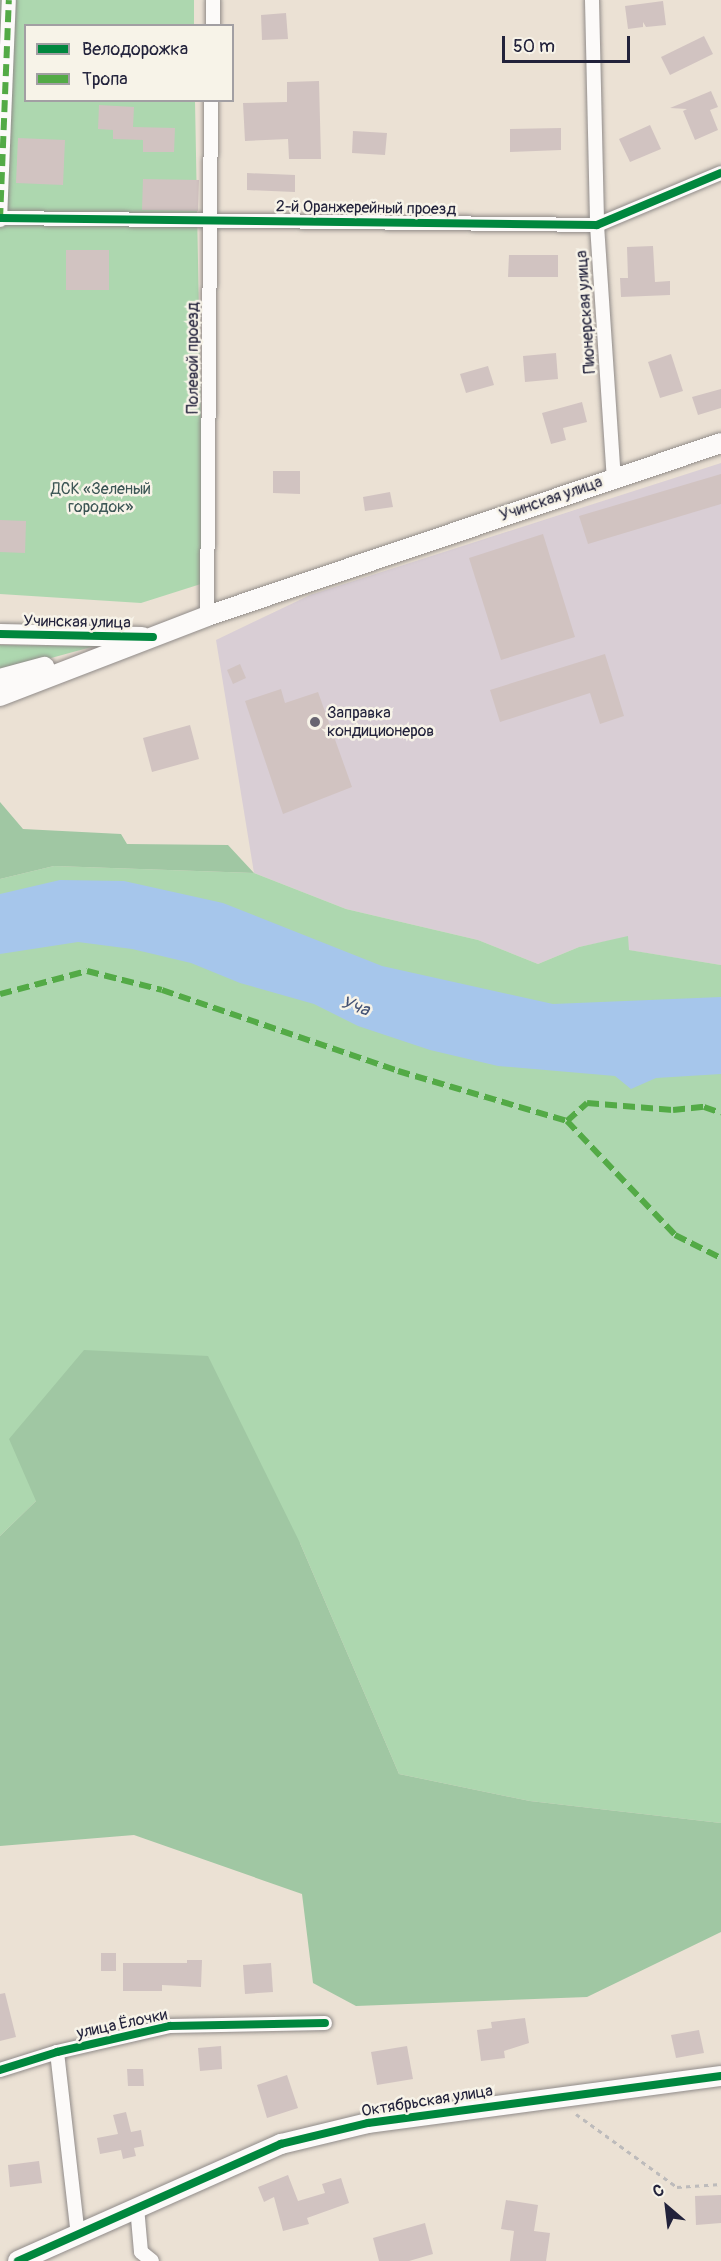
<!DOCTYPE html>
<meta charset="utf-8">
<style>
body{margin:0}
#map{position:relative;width:721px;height:2261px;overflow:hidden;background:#ebe1d4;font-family:Pangolin,sans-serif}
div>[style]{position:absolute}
.industrial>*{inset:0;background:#d9ced5}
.green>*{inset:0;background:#add7af}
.forest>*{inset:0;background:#a0c7a3}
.water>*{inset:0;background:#a6c6eb}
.building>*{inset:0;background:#d1c3c1}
.path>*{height:3px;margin-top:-1.5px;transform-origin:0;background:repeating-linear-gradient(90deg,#bdbbbb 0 4.5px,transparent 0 9px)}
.roads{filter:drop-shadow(0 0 2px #908b89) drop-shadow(0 0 2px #908b89)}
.street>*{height:14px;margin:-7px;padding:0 7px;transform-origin:7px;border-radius:7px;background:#fcfaf9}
.secondary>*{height:20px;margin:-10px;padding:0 10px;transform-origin:10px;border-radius:10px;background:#fcfaf9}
.quiet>*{height:6px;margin-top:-3px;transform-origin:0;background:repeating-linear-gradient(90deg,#53aa46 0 12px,transparent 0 18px)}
.cycleway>*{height:8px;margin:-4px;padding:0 4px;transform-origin:4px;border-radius:4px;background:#00873e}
.dots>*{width:16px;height:16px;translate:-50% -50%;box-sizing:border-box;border:3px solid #f7f3e8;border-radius:50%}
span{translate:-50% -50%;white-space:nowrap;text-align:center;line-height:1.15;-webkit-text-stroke:5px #f7f3e8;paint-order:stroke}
.street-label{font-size:16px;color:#22223b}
.park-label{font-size:16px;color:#3c5655}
.poi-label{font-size:16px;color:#22223b}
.left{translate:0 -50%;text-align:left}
.water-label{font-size:18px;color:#415073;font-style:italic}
.legend{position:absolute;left:24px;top:24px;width:210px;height:78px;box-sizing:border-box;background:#f7f3e8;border:2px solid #a29fa3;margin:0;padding:8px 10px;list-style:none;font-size:18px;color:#22223b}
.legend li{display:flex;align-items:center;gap:12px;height:30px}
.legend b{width:30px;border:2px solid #a29fa3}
.north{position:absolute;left:637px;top:2177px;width:60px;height:60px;-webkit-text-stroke:4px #f7f3e8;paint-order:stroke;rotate:332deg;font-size:16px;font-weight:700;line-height:24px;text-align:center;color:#22223b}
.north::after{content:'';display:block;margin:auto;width:21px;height:27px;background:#22223b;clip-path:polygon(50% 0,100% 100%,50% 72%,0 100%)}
.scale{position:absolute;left:502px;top:36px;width:128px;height:27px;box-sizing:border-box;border:3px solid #22223b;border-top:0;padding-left:8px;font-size:18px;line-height:21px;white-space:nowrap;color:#22223b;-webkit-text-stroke:4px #f7f3e8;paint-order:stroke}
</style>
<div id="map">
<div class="industrial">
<i style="clip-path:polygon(721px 463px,721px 965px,628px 950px,628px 937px,579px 947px,538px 964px,478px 940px,346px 909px,254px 873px,216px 640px,310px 595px)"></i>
</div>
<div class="green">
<i style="clip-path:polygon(0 0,194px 0,194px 25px,26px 26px,26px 100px,195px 101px,204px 583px,141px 603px,0 594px)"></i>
<i style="clip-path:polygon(0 645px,95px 646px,0 672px)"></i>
<i style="clip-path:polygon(54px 866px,254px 873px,346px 909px,478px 940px,538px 964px,579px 947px,628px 936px,629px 950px,721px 965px,721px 1823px,530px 1801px,399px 1774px,300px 1543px,36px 1501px,0 1536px,0 879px)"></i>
</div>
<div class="forest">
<i style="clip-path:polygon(0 802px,23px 829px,121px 834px,127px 844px,228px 845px,254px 873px,54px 866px,0 879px)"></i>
<i style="clip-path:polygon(84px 1350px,208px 1356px,300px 1543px,399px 1774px,530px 1801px,721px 1823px,721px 1932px,587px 1997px,356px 2006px,313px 1983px,302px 1894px,134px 1835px,0 1846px,0 1536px,36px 1501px,9px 1439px)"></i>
</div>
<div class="water">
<i style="clip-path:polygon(60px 880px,124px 881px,223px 903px,382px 966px,553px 1004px,721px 997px,721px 1074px,656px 1078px,631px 1089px,615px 1076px,498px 1066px,430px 1050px,358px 1026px,314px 1004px,240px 983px,191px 963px,132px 949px,78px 942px,0 954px,0 894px)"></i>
</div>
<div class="building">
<i style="clip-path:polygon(663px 1px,666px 25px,646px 27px,643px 22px,643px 27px,628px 29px,625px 6px)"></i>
<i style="clip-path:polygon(286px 13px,288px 39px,262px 40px,261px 15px)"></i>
<i style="clip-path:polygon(704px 36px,713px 54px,670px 75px,661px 57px)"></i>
<i style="clip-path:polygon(319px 81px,321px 159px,289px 159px,288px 139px,245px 141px,243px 103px,287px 102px,287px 82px)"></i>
<i style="clip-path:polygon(711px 91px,718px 107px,710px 110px,718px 130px,695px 140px,683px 111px,687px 109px,670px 108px)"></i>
<i style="clip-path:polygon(99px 105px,134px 107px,133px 127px,175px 128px,174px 152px,143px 152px,143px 140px,113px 139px,113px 130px,98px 129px)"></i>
<i style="clip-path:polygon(650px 125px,661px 149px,630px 162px,619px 139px)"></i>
<i style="clip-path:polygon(561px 128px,561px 150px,510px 152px,510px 129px)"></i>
<i style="clip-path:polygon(353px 131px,387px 133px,385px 155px,352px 153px)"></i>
<i style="clip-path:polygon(18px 138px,65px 140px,63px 185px,16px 183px)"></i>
<i style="clip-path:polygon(247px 173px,295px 175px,295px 192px,247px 190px)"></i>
<i style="clip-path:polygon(143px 179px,199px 180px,198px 211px,142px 210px)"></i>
<i style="clip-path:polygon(653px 246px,655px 282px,670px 281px,670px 295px,621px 297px,620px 278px,628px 278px,627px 247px)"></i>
<i style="clip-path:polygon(66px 250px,109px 250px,109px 290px,66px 290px)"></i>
<i style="clip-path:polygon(509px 255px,558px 255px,558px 277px,508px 277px)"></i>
<i style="clip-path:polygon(556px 353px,558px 379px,525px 382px,523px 356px)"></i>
<i style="clip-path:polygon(671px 354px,683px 391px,660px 398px,648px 362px)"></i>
<i style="clip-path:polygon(488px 366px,494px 385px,466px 393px,460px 374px)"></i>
<i style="clip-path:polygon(721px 389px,721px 408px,698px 415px,692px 397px)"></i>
<i style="clip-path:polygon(582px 402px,587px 422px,563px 428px,566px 440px,551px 444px,542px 413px)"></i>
<i style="clip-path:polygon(273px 471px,300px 471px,300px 494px,273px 493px)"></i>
<i style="clip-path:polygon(721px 474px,721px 504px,588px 544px,579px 516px)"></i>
<i style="clip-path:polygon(390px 492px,393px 507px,365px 511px,363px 497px)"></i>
<i style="clip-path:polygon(0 520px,26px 521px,25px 553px,0 552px)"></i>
<i style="clip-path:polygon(543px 534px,575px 637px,501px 660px,469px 558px)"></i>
<i style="clip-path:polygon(605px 654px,624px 716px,600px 724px,590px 693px,500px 722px,490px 690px)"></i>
<i style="clip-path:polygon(240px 664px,246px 678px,233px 684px,227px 670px)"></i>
<i style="clip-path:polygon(281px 689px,285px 703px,318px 692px,352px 787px,283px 814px,245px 701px)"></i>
<i style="clip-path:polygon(190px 725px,199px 759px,152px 772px,143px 738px)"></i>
<i style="clip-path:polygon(101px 1953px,116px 1953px,116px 1971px,101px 1971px)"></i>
<i style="clip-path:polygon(187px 1960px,202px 1960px,201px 1987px,162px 1985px,162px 1991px,123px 1991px,123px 1963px,187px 1963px)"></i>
<i style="clip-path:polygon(271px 1963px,273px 1992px,245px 1994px,243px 1965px)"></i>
<i style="clip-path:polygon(5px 1993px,16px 2037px,0 2041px,0 1994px)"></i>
<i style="clip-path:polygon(525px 2018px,529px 2043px,504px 2051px,505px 2058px,481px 2061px,477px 2030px,492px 2028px,491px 2022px)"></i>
<i style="clip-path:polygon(699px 2030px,704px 2053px,676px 2058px,671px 2035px)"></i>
<i style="clip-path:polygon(221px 2046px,222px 2069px,200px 2071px,198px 2048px)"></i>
<i style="clip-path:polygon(407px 2046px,413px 2079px,377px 2085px,371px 2052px)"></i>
<i style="clip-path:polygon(127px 2069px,143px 2069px,144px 2086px,128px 2086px)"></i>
<i style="clip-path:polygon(287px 2075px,298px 2108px,267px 2118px,257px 2085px)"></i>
<i style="clip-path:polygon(126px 2112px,131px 2132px,141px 2130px,144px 2146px,134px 2148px,136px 2156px,123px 2159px,121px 2150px,100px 2154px,97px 2138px,118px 2134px,113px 2115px)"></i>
<i style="clip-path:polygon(39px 2161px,42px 2183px,10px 2187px,8px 2165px)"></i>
<i style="clip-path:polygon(288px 2175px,298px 2201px,325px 2193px,322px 2184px,341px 2178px,349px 2203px,307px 2218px,309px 2224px,283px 2231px,274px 2197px,264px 2202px,258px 2187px)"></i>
<i style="clip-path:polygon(721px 2195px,721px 2223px,696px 2225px,695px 2196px)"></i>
<i style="clip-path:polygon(506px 2200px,538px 2205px,534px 2231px,550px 2233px,546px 2261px,510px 2261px,514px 2231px,501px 2229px)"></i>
<i style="clip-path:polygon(425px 2223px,433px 2254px,409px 2261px,379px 2261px,373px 2238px)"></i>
</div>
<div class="path">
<i style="left:576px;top:2114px;width:125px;rotate:35.9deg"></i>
<i style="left:677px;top:2187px;width:44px;rotate:-3.9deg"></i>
</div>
<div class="roads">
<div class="street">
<i style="left:592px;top:0;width:225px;rotate:88.7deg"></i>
<i style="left:597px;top:225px;width:254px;rotate:86.2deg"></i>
<i style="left:213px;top:26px;width:26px;rotate:-90deg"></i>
<i style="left:0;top:218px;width:597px;rotate:0.67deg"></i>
<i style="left:597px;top:225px;width:134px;rotate:-22.8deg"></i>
<i style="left:0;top:220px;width:220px;rotate:-87.7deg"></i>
<i style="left:207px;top:616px;width:516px;rotate:-89.56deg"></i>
<i style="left:57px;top:2052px;width:184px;rotate:83.5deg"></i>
<i style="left:0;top:2070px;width:60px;rotate:-17.5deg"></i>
<i style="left:57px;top:2052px;width:116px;rotate:-13deg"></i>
<i style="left:170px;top:2026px;width:155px;rotate:-1.1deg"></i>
<i style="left:137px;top:2207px;width:45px;rotate:84.9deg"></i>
<i style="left:141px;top:2252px;width:14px;rotate:39deg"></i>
</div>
<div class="secondary">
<i style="left:0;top:634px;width:142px;rotate:1.2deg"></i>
<i style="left:0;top:679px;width:46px;rotate:-15.3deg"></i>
<i style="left:0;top:696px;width:222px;rotate:-21.1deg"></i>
<i style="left:207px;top:616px;width:542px;rotate:-18.6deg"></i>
<i style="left:18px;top:2261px;width:288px;rotate:-24deg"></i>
<i style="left:281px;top:2144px;width:89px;rotate:-13.6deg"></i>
<i style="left:368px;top:2123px;width:356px;rotate:-7.6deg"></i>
</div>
</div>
<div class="quiet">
<i style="left:0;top:220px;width:220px;rotate:-87.7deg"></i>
<i style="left:0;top:994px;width:90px;rotate:-14.8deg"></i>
<i style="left:87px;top:971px;width:77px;rotate:14.2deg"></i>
<i style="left:162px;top:990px;width:250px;rotate:18.9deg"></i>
<i style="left:398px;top:1071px;width:176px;rotate:16.5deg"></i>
<i style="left:567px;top:1121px;width:157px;rotate:46.5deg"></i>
<i style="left:675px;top:1235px;width:51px;rotate:26.6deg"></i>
<i style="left:567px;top:1121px;width:27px;rotate:-42deg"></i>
<i style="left:587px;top:1103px;width:86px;rotate:4.7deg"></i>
<i style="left:673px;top:1110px;width:31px;rotate:-6deg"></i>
<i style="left:704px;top:1107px;width:18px;rotate:19deg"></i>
</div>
<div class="cycleway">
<i style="left:0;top:218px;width:597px;rotate:0.67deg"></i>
<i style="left:597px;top:225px;width:134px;rotate:-22.8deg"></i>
<i style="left:0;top:634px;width:153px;rotate:1.1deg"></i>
<i style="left:0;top:2070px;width:60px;rotate:-17.5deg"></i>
<i style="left:57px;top:2052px;width:116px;rotate:-13deg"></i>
<i style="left:170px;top:2026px;width:155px;rotate:-1.1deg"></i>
<i style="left:18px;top:2261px;width:288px;rotate:-24deg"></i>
<i style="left:281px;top:2144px;width:89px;rotate:-13.6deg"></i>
<i style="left:368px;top:2123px;width:356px;rotate:-7.6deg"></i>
</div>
<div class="dots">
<i style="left:315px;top:722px;background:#686571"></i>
</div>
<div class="street-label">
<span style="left:366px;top:208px;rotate:1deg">2-й Оранжерейный проезд</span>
<span style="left:586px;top:312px;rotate:-94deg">Пионерская улица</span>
<span style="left:193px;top:358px;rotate:-90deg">Полевой проезд</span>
<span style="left:551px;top:499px;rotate:-19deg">Учинская улица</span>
<span style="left:77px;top:622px;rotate:1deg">Учинская улица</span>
<span style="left:122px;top:2024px;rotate:-12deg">улица Ёлочки</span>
<span style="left:427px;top:2101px;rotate:-9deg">Октябрьская улица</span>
</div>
<div class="park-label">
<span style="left:101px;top:498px">ДСК «Зеленый<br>городок»</span>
</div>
<div class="poi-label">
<span class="left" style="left:327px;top:722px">Заправка<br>кондиционеров</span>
</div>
<div class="water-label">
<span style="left:355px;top:1007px;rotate:19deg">Уча</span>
</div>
<ul class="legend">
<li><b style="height:8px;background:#00873e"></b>Велодорожка</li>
<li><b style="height:8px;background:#53aa46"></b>Тропа</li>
</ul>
<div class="north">С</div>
<div class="scale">50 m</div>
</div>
